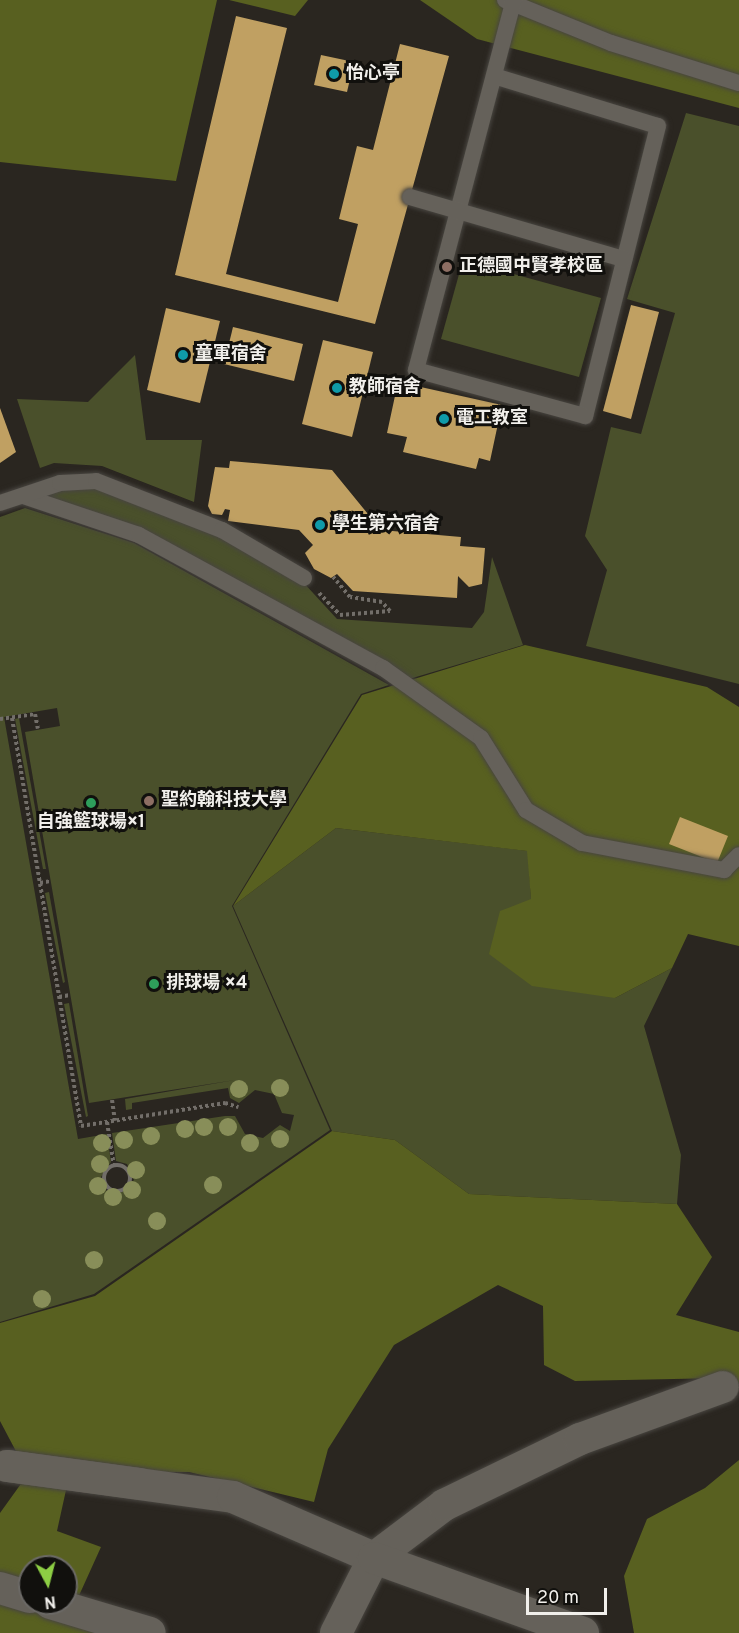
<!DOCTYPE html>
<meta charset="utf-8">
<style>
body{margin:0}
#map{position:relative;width:739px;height:1633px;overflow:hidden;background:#2a2620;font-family:Overpass,"Noto Sans TC",sans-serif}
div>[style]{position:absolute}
.green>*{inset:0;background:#4a502b}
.forest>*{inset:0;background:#586020}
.building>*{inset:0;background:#c0a062}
.path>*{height:4px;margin-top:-2px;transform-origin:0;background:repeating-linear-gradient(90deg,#726e69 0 3px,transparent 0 6px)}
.path>.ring{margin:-2px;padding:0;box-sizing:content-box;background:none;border:4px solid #726e69;border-radius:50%}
.roads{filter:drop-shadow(0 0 2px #484540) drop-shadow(0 0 2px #484540)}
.service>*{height:16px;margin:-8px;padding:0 8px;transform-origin:8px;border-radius:8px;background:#65615a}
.minor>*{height:32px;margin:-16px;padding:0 16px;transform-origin:16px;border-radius:16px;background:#65615a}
.trees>*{width:18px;height:18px;margin:-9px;border-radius:50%;background:#888e59}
.dots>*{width:16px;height:16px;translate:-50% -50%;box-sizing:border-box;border:3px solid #11100d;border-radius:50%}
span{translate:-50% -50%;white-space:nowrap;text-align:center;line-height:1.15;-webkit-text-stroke:6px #11100d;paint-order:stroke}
.poi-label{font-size:18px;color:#f1efeb;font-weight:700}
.left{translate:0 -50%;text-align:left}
.north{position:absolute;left:18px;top:1555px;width:60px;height:60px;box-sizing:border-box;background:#11100d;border:2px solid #6b6966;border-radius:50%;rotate:173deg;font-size:16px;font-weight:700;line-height:24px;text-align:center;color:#f1efeb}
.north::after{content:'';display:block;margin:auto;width:21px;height:27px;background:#8dce44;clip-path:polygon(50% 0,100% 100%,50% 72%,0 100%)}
.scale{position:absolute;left:526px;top:1588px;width:81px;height:27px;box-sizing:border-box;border:3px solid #f1efeb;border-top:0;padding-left:8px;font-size:18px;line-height:21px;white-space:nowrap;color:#f1efeb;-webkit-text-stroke:4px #11100d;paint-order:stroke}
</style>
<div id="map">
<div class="green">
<i style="clip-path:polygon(686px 113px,739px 126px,739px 684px,586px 646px,607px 570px,585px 536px,611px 427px,641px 434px,675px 313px,627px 299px)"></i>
<i style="clip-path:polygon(463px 260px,601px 298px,579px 377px,441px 339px)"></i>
<i style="clip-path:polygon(135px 355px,146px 440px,202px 440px,194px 502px,102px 466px,54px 463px,40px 468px,17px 399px,88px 402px)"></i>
<i style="clip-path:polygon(94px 487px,220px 534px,302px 581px,337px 619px,472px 628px,484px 612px,492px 557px,523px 645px,406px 680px,46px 497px,62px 488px)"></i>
<i style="clip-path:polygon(evenodd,25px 508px,134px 543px,389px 685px,361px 694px,232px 906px,330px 1130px,94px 1294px,0 1322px,0 517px,25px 508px,57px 708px,60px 726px,25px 732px,89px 1103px,235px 1080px,125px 1099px,126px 1110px,132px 1109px,132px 1103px,228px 1088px,230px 1098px,239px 1103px,255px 1090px,274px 1094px,282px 1113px,294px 1115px,290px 1131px,280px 1125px,263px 1138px,245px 1134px,235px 1116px,225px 1116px,112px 1133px,116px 1161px,127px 1164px,134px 1180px,118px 1195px,108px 1193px,99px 1180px,111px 1162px,107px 1134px,78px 1139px,4px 717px,57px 708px)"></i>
<i style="clip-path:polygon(19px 718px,46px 869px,43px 869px,15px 719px)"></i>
<i style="clip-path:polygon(336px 828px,528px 851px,531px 899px,615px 998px,672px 968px,644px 1026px,681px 1155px,677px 1204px,469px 1194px,395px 1140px,332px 1131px,233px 906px)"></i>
<i style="clip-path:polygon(49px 892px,65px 982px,63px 983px,45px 893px)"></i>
<i style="clip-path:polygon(69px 1003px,88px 1116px,86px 1117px,64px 1004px)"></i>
</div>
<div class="forest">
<i style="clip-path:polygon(0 0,217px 0,176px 181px,0 162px)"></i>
<i style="clip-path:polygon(229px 0,308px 0,295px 16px)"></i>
<i style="clip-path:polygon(420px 0,739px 0,739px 108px,477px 39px)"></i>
<i style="clip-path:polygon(525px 645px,707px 687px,739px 707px,739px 946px,688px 934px,672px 968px,615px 998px,532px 986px,489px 954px,500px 911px,531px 899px,527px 851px,336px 828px,233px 906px,362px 695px)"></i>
<i style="clip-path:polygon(evenodd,332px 1131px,395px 1140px,469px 1194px,677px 1204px,712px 1257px,676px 1315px,739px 1332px,739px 1383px,723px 1378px,575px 1381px,544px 1365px,543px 1306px,498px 1285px,394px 1345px,328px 1449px,314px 1502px,189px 1472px,70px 1472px,57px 1531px,101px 1547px,72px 1611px,141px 1633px,0 1633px,0 1513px,28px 1474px,0 1421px,0 1323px,95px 1296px,332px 1131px,30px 1567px,66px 1567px,66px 1603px,30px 1603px,30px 1567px)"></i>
<i style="clip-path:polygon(739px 1460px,739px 1633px,634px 1633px,624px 1576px,647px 1519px,705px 1488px)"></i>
</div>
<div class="building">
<i style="clip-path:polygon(236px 16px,287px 28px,226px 274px,338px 302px,358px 224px,339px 219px,357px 146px,373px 150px,400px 44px,449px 56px,375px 324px,175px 275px)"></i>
<i style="clip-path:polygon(321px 55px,354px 62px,347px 92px,314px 85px)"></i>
<i style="clip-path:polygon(631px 305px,659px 312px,631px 419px,603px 411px)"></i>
<i style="clip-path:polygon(166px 308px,220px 321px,200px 403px,147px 390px)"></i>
<i style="clip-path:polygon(233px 327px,303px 344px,294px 381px,224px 364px)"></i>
<i style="clip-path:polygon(323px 340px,373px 352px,352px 437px,302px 424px)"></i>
<i style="clip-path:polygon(398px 382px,502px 405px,490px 461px,479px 458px,476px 469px,403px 452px,407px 437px,387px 433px)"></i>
<i style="clip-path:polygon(0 408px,16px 452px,0 463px)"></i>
<i style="clip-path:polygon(230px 461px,332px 470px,381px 530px,461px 537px,460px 546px,485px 548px,482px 584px,469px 587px,458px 576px,457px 598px,353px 591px,337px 574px,331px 578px,314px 569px,305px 553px,313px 545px,299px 530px,228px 521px,230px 510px,225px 509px,222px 515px,212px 514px,208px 506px,215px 467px,229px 468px)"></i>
<i style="clip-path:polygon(680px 817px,728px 836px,717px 863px,669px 844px)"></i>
</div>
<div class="path">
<i style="left:319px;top:593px;width:30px;rotate:46deg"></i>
<i style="left:340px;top:615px;width:50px;rotate:-4.6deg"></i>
<i style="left:390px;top:611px;width:12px;rotate:-132deg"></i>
<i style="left:382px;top:602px;width:32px;rotate:-171deg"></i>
<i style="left:350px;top:597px;width:26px;rotate:-130deg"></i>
<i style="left:12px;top:718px;width:414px;rotate:80.4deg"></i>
<i style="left:81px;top:1126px;width:146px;rotate:-9.1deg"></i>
<i style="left:225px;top:1103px;width:14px;rotate:17deg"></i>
<i style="left:0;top:719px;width:35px;rotate:-8deg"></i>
<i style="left:35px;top:714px;width:15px;rotate:79deg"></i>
<i style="left:40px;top:883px;width:10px;rotate:-11deg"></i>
<i style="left:59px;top:997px;width:11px;rotate:-10deg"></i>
<i style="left:112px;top:1100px;width:21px;rotate:82deg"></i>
<i style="left:107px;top:1122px;width:45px;rotate:81deg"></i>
<i class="ring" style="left:104px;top:1165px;width:22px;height:22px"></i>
</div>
<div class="roads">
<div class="service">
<i style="left:505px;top:0;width:114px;rotate:22.1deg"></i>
<i style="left:611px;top:43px;width:134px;rotate:17.4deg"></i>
<i style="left:494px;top:76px;width:171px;rotate:17deg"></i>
<i style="left:658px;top:126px;width:299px;rotate:104.1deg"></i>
<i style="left:585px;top:416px;width:175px;rotate:-164.8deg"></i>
<i style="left:416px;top:370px;width:380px;rotate:-75.2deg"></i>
<i style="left:410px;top:197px;width:223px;rotate:16.2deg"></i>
<i style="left:23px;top:496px;width:122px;rotate:18.6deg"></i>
<i style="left:139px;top:535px;width:278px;rotate:28.6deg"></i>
<i style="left:383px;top:668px;width:120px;rotate:35.5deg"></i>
<i style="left:481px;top:738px;width:85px;rotate:58deg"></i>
<i style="left:526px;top:810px;width:65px;rotate:30.5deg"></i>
<i style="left:582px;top:843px;width:145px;rotate:10.8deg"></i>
<i style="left:724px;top:870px;width:21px;rotate:-45deg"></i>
<i style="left:0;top:503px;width:63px;rotate:-18.4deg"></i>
<i style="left:60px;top:483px;width:36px;rotate:-3deg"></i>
<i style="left:96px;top:481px;width:135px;rotate:21.3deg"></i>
<i style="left:222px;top:530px;width:95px;rotate:30.3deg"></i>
</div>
<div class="minor">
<i style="left:141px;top:1484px;width:135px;rotate:-172.3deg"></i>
<i style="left:7px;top:1466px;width:228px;rotate:7.8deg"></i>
<i style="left:233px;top:1497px;width:154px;rotate:23.4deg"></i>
<i style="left:374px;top:1558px;width:88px;rotate:-37.1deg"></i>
<i style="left:444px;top:1505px;width:151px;rotate:-25.9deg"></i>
<i style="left:580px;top:1439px;width:152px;rotate:-20deg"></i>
<i style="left:0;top:1588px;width:31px;rotate:17deg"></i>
<i style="left:50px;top:1603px;width:104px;rotate:16.7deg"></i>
<i style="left:336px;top:1633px;width:84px;rotate:-63.1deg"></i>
<i style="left:374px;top:1558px;width:222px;rotate:19.7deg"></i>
</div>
</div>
<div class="trees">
<i style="left:280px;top:1088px"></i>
<i style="left:239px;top:1089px"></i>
<i style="left:204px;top:1127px"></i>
<i style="left:228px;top:1127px"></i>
<i style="left:185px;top:1129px"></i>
<i style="left:151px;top:1136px"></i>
<i style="left:280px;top:1139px"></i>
<i style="left:124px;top:1140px"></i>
<i style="left:102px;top:1143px"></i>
<i style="left:250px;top:1143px"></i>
<i style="left:100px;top:1164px"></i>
<i style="left:136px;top:1170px"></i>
<i style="left:213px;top:1185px"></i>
<i style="left:98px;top:1186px"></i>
<i style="left:132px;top:1190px"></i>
<i style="left:113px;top:1197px"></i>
<i style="left:157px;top:1221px"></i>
<i style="left:94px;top:1260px"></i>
<i style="left:42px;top:1299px"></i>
</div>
<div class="dots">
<i style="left:334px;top:74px;background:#0f9aa8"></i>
<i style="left:447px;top:267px;background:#8d6e63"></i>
<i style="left:183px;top:355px;background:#0f9aa8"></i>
<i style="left:337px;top:388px;background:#0f9aa8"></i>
<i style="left:444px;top:419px;background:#0f9aa8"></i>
<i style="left:320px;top:525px;background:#0f9aa8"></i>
<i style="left:149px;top:801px;background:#8d6e63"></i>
<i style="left:91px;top:803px;background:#2e9e5b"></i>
<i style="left:154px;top:984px;background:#2e9e5b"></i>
</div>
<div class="poi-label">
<span class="left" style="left:346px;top:74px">怡心亭</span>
<span class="left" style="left:459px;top:267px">正德國中賢孝校區</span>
<span class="left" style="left:195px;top:355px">童軍宿舍</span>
<span class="left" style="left:349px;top:388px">教師宿舍</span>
<span class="left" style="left:456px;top:419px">電工教室</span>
<span class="left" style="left:332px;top:525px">學生第六宿舍</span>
<span class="left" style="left:161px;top:801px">聖約翰科技大學</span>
<span style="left:91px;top:823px">自強籃球場×1</span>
<span class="left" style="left:166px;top:984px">排球場 ×4</span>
</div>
<div class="north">N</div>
<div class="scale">20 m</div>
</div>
